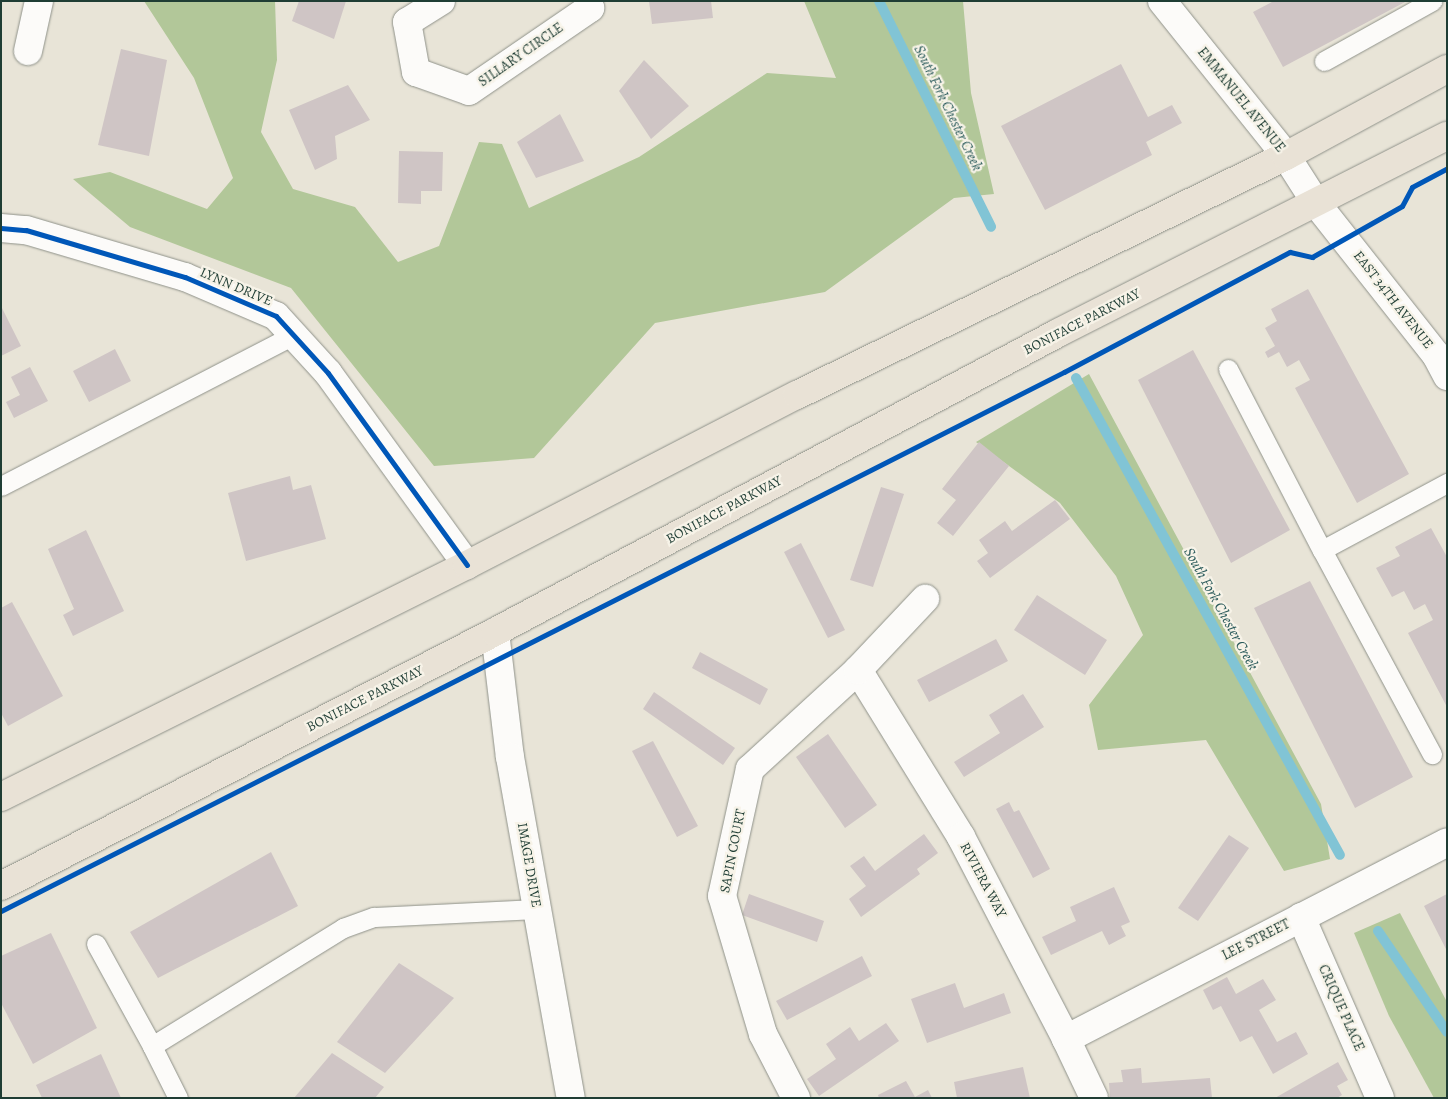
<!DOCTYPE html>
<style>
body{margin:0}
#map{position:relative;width:1448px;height:1099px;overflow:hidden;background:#e8e4d7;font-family:Alegreya,serif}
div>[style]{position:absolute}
.forest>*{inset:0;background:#b2c799}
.stream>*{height:10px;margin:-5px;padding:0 5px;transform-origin:5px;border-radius:5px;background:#81c4d5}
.building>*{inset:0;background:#cfc5c5}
.roads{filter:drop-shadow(0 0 1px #8f928a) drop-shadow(0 0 1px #8f928a)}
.service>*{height:19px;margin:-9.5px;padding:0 9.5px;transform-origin:9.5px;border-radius:9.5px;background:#fcfbf9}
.minor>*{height:28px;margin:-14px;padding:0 14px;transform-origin:14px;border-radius:14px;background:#fcfbf9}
.tertiary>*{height:28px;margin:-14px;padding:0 14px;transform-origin:14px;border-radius:14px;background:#fcfbf9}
.primary>*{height:28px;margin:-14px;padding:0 14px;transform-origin:14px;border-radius:14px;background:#e9e2d6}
.cycleway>*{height:5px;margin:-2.5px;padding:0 2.5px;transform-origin:2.5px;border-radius:2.5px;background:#0057b8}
span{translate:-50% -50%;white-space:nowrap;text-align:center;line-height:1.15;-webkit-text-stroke:4.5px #f7f3e8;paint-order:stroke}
.street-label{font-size:14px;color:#1f3d34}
.water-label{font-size:15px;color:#2c5c5c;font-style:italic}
.frame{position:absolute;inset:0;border:2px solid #1f3d34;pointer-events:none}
</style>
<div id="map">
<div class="forest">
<i style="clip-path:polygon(144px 1px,275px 1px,277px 60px,261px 132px,293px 189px,355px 207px,398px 262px,439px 246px,479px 142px,502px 144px,529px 208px,639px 157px,767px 73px,836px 78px,804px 1px,963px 1px,971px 93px,994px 194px,954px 198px,825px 292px,655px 323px,534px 458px,434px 466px,291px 288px,130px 227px,73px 179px,110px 172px,207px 209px,233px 178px,194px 78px)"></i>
<i style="clip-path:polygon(1089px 374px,1321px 804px,1330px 859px,1284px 871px,1206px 740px,1098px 750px,1089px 705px,1143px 635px,1116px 576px,1060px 503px,976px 442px)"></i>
<i style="clip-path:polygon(1400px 913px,1447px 1002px,1447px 1098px,1434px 1098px,1389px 1016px,1354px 933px)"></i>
</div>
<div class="stream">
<i style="left:879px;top:1px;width:252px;rotate:63.6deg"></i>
<i style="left:1076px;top:378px;width:545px;rotate:61.04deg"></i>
<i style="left:1378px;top:931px;width:122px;rotate:55.7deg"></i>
</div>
<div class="building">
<i style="clip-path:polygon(299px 1px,346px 1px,334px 39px,292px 21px)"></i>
<i style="clip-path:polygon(649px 1px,711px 1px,713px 18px,652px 24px)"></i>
<i style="clip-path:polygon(1274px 1px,1407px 1px,1283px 67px,1253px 12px)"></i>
<i style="clip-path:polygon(121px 49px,167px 60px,149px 156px,98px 145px)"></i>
<i style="clip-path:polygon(644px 60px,689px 106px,651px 139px,619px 91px)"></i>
<i style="clip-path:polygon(1121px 64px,1148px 117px,1172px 105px,1182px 123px,1146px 142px,1152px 155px,1045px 210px,1001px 126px)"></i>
<i style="clip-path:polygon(348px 85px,370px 120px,335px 136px,337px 159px,315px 170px,289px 110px)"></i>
<i style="clip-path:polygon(560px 114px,584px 161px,536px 178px,517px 142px)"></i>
<i style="clip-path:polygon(399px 151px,443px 152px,442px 191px,421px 191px,421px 204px,398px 203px)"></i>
<i style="clip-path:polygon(1308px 289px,1409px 474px,1357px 503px,1295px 388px,1310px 380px,1299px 360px,1287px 367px,1279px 352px,1268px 358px,1265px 352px,1275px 346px,1265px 328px,1277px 321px,1271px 309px)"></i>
<i style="clip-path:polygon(1px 306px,21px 346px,1px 356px)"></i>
<i style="clip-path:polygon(115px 349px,131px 381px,89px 402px,73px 371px)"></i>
<i style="clip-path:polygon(1193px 350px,1290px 530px,1231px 563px,1138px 380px)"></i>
<i style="clip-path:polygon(30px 367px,48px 401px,14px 418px,6px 402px,20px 395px,11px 377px)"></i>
<i style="clip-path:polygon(979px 442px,1009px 466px,953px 536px,937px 523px,956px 500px,942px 489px)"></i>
<i style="clip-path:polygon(290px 476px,293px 490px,311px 485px,326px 539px,246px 561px,228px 493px)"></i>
<i style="clip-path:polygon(881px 487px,904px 494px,873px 587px,850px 580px)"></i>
<i style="clip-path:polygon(1055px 500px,1070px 519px,990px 578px,977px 561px,988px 553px,979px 540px,1005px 521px,1012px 531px)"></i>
<i style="clip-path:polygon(1431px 528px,1447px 557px,1447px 707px,1408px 633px,1433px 620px,1425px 604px,1414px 610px,1404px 591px,1392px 597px,1376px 568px,1400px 556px,1395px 547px)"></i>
<i style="clip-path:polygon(86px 530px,124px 611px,73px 636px,63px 615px,74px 609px,48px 549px)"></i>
<i style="clip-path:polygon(801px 543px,845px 630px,828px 638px,784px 552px)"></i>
<i style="clip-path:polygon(1310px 581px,1413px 777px,1355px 808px,1254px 608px)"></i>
<i style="clip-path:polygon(1037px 595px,1107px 640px,1085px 675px,1014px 630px)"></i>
<i style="clip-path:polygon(12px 602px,63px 696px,8px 726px,1px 713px,1px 608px)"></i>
<i style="clip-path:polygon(996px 639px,1008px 661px,929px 702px,917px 680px)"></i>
<i style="clip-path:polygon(700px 652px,768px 689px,760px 705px,692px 668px)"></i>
<i style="clip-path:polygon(654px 692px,735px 748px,723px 765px,643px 709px)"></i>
<i style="clip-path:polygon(1023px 694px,1044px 727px,964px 777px,954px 762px,1000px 733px,989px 715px)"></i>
<i style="clip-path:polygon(828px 734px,877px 805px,845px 828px,796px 757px)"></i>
<i style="clip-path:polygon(653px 741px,698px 826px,677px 837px,632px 751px)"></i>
<i style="clip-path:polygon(1009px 802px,1014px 812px,1019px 810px,1050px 869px,1033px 878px,996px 809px)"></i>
<i style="clip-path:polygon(924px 834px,938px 853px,917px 869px,920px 874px,861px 917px,849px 899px,866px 886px,850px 866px,864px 856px,875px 871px)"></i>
<i style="clip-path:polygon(1229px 835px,1249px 848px,1198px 921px,1178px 908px)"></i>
<i style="clip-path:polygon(271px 852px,298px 906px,158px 978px,130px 932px)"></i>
<i style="clip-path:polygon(1114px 887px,1130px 922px,1121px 926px,1126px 936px,1109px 945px,1102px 931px,1051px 955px,1042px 937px,1076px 921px,1070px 907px)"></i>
<i style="clip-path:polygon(749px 894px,824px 921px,817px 942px,742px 915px)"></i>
<i style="clip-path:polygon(1447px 894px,1447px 951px,1424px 906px)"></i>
<i style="clip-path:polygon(51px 933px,97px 1028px,33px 1064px,1px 1003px,1px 956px)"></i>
<i style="clip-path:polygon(862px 956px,872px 976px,787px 1020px,776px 1001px)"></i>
<i style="clip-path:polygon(399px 963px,454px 998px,385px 1073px,337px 1042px)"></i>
<i style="clip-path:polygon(1227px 977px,1236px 994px,1263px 979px,1276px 1000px,1259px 1010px,1277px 1042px,1296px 1032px,1308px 1054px,1273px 1074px,1252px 1036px,1240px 1042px,1221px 1006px,1213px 1010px,1203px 990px)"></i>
<i style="clip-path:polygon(955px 983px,964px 1008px,1004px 993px,1011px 1013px,927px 1043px,911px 999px)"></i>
<i style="clip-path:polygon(886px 1023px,899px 1041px,819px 1096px,807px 1079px,836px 1059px,826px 1044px,850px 1027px,859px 1041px)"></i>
<i style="clip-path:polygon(332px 1053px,384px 1087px,375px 1098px,294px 1098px)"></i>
<i style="clip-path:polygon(101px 1054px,121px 1098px,42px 1098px,36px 1085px)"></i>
<i style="clip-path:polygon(1338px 1062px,1348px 1080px,1337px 1086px,1342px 1095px,1337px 1098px,1275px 1098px)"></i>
<i style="clip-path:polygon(1023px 1067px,1030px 1098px,957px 1098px,954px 1082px)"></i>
<i style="clip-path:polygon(1141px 1068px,1142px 1083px,1210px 1078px,1212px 1098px,1110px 1098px,1109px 1083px,1123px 1082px,1121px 1070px)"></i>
<i style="clip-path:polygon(906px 1081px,915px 1097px,928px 1090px,932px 1098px,879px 1098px,878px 1095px)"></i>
</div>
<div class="roads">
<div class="service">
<i style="left:1324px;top:61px;width:124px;rotate:-29.1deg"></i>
<i style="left:1228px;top:369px;width:204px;rotate:62.6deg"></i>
<i style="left:1322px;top:550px;width:142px;rotate:-28.2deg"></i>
<i style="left:1px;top:486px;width:330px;rotate:-27.3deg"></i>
<i style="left:1322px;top:550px;width:232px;rotate:61.7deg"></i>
<i style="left:96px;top:944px;width:116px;rotate:61.2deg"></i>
<i style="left:178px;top:1098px;width:58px;rotate:-116.6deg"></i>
<i style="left:152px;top:1046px;width:225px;rotate:-31.7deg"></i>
<i style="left:343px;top:928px;width:33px;rotate:-20deg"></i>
<i style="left:374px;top:917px;width:163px;rotate:-2.8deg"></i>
</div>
<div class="minor">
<i style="left:441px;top:1px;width:40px;rotate:148deg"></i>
<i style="left:407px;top:22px;width:51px;rotate:79.8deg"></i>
<i style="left:416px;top:72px;width:56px;rotate:19.7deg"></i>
<i style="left:469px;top:91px;width:147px;rotate:-34.4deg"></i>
<i style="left:590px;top:8px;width:7px;rotate:-106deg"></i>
<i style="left:28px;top:51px;width:51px;rotate:-77.6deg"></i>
<i style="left:1px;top:228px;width:25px;rotate:5deg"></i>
<i style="left:26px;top:230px;width:166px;rotate:16.5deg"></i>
<i style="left:185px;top:277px;width:99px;rotate:23.2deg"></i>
<i style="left:276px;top:316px;width:77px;rotate:47.6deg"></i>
<i style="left:328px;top:373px;width:237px;rotate:54.1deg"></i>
<i style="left:495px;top:632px;width:126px;rotate:83.2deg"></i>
<i style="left:510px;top:757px;width:346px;rotate:79.9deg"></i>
<i style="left:858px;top:670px;width:196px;rotate:58.3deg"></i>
<i style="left:961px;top:837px;width:228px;rotate:62.5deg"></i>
<i style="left:1066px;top:1039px;width:65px;rotate:64.6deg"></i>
<i style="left:1301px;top:917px;width:197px;rotate:66.4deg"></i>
<i style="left:1066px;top:1039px;width:429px;rotate:-27.3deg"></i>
<i style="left:796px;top:1098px;width:72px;rotate:-117.3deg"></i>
<i style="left:763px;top:1034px;width:144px;rotate:-106.5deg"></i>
<i style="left:722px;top:896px;width:130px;rotate:-77.6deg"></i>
<i style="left:750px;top:769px;width:147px;rotate:-42.5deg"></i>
<i style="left:858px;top:670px;width:98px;rotate:-46.7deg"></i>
</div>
<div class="tertiary">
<i style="left:1162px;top:1px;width:198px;rotate:51.3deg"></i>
<i style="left:1286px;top:156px;width:56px;rotate:57.4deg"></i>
<i style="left:1316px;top:203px;width:194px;rotate:51.7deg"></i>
<i style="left:1436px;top:355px;width:24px;rotate:62deg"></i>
</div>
<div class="primary">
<i style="left:1px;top:797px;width:521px;rotate:-26.47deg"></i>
<i style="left:467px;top:565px;width:371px;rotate:-27.3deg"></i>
<i style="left:797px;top:395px;width:544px;rotate:-26.05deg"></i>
<i style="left:1286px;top:156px;width:183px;rotate:-28.4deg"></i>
<i style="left:1px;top:886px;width:555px;rotate:-27.21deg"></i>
<i style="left:495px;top:632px;width:637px;rotate:-27.97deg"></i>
<i style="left:1058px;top:333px;width:436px;rotate:-26.9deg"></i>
</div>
</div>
<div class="cycleway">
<i style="left:1px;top:228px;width:25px;rotate:5deg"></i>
<i style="left:26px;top:230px;width:166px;rotate:16.5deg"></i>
<i style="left:185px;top:277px;width:99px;rotate:23.2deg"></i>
<i style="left:276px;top:316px;width:77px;rotate:47.6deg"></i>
<i style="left:328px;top:373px;width:237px;rotate:54.1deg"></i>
<i style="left:1px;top:911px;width:1192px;rotate:-26.89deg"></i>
<i style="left:1064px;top:372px;width:256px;rotate:-28deg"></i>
<i style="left:1290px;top:252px;width:23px;rotate:13deg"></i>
<i style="left:1312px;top:257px;width:103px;rotate:-29.5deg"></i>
<i style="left:1402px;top:206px;width:21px;rotate:-62deg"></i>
<i style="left:1412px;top:187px;width:40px;rotate:-28deg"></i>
</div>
<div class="street-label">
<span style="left:521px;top:55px;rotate:-35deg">SILLARY CIRCLE</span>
<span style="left:1241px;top:100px;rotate:51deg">EMMANUEL AVENUE</span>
<span style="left:236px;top:287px;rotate:23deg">LYNN DRIVE</span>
<span style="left:1393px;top:300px;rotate:52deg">EAST 34TH AVENUE</span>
<span style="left:1082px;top:322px;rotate:-27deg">BONIFACE PARKWAY</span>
<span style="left:724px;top:510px;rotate:-28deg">BONIFACE PARKWAY</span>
<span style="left:365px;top:699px;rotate:-27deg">BONIFACE PARKWAY</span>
<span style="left:733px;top:851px;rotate:-79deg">SAPIN COURT</span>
<span style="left:529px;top:865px;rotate:80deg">IMAGE DRIVE</span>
<span style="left:983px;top:880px;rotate:62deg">RIVIERA WAY</span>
<span style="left:1256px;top:940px;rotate:-27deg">LEE STREET</span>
<span style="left:1341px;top:1008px;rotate:66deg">CRIQUE PLACE</span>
</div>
<div class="water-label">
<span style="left:948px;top:108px;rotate:64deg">South Fork Chester Creek</span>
<span style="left:1221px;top:609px;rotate:61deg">South Fork Chester Creek</span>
</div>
<div class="frame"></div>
</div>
